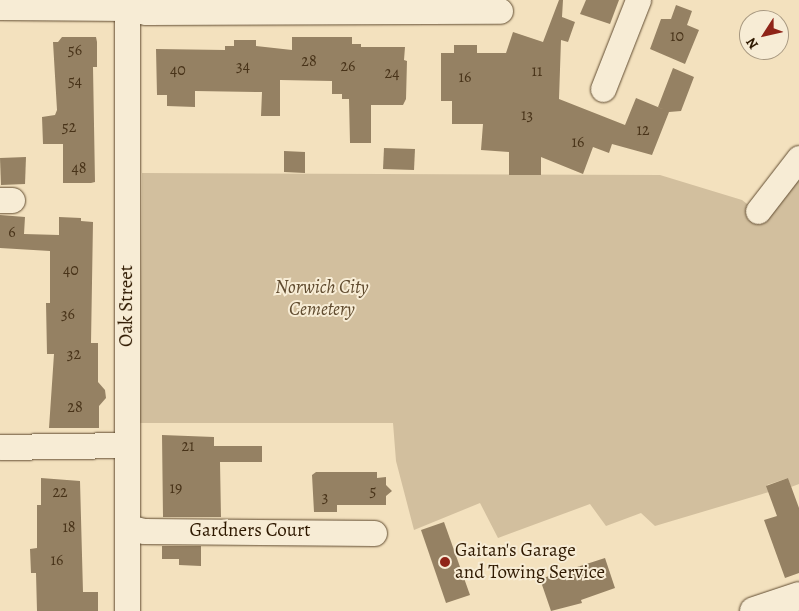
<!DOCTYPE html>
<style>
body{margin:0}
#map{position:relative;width:799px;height:611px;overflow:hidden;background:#f3e1be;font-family:Alegreya,serif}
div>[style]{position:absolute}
.green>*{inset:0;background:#d2bf9e}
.building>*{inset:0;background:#958163}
.roads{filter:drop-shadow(0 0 1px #604b30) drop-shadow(0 0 1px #604b30)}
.minor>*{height:25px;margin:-12.5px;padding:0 12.5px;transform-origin:12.5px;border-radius:12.5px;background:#f7ecd5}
.tertiary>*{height:28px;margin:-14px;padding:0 14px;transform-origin:14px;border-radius:14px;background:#f7ecd5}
.dots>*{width:14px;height:14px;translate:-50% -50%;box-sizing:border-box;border:2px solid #f7ecd5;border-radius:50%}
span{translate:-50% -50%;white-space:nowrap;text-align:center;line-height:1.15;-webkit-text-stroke:4px #f7ecd5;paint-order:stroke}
.number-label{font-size:16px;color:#483319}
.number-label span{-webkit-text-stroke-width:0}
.park-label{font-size:19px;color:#604b2f;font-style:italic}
.street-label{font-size:19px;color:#2f1900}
.poi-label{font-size:19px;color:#2f1900}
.left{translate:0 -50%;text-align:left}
.north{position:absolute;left:739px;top:10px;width:50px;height:50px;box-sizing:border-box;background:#f7ecd5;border:1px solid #a79880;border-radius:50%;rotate:235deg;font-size:14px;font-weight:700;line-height:20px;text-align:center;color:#2f1900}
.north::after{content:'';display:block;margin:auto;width:18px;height:22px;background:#8f2418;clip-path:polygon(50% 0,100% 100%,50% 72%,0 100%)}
</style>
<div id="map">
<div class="green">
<i style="clip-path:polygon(142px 173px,660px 175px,742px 200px,765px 218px,799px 175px,799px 484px,791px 487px,788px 478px,767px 485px,769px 492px,655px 526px,641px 513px,606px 526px,590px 504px,498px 538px,480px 503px,414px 530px,396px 461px,393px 423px,140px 423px)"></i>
</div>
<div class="building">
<i style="clip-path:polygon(559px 0,563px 0,562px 17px,575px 22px,568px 42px,561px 40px,559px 99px,625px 125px,636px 98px,665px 110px,658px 107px,673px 68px,694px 77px,681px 111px,669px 112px,652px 155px,612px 144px,609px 153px,593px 147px,583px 174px,541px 157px,541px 175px,509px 175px,509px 152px,481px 150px,483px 124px,452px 124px,452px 101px,441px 101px,441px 53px,454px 53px,454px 45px,477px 45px,477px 53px,506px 53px,513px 32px,543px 42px)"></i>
<i style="clip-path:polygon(586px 0,619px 0,610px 24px,580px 14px)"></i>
<i style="clip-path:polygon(676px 5px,692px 11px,687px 25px,699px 30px,685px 64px,650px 49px,661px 19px,671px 19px)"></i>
<i style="clip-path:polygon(62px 37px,96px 37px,97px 42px,97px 67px,93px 67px,95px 182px,91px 183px,63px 183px,63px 144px,43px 144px,42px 117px,55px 115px,57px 110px,53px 42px,58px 42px)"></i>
<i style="clip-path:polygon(292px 37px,352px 37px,352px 44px,361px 44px,361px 47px,405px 47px,404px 60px,407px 61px,406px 99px,403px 105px,371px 105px,371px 143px,350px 143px,349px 99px,342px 99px,342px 94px,332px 94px,332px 81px,280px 80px,280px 116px,261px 116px,262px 92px,195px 91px,195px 107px,167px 106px,167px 95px,157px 95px,156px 49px,225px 50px,225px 46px,234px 46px,234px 40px,256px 40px,256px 46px,292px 50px)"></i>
<i style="clip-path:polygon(384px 148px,415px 149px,414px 170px,383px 169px)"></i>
<i style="clip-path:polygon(284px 151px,305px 152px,305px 173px,284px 172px)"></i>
<i style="clip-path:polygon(26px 157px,25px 184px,1px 185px,0 158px)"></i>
<i style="clip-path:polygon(0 215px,25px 217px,24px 234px,59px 235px,59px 217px,81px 218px,81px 221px,93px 222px,91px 343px,98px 343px,98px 382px,105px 390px,106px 398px,99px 406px,99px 428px,49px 428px,54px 354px,47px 354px,46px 303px,50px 303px,50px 251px,0 248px)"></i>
<i style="clip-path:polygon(162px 435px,214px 437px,214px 446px,262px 446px,262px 462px,220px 462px,221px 517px,163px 517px)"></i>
<i style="clip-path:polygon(316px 472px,377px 472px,377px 478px,386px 477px,386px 485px,392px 491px,386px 496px,386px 505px,337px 505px,337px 512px,314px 512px,312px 475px)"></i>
<i style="clip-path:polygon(41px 478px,80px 481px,83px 592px,98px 592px,98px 611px,37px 611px,36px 573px,31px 573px,30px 549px,37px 548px,37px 505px,41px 505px)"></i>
<i style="clip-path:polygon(788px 478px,799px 508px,799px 573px,785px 578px,764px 520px,777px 516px,766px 486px)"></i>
<i style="clip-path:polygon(444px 522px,470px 595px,446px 603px,421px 530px)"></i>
<i style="clip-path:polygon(162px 546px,201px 546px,201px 566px,179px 565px,179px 559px,162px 559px)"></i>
<i style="clip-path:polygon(605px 558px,615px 588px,581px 600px,582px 603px,551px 611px,540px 579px)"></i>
</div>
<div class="roads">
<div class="minor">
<i style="left:0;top:7px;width:127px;rotate:0.5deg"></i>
<i style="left:127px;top:8px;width:19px;rotate:12deg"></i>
<i style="left:146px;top:12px;width:354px;rotate:-0.2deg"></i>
<i style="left:603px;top:89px;width:96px;rotate:-68.5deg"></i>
<i style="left:0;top:200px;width:12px"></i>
<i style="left:758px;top:211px;width:67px;rotate:-52.3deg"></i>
<i style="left:0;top:447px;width:127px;rotate:-0.9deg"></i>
<i style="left:127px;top:527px;width:17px;rotate:13deg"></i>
<i style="left:144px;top:531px;width:230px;rotate:0.5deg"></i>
<i style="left:127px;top:611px;width:611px;rotate:-90deg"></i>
</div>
<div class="tertiary">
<i style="left:754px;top:611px;width:47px;rotate:-18.4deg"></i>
</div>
</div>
<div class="dots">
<i style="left:445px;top:562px;background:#8f2418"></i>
</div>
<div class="number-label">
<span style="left:677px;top:36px">10</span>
<span style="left:75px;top:50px">56</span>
<span style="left:309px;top:61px">28</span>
<span style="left:243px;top:66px">34</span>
<span style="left:348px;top:66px">26</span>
<span style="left:178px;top:70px">40</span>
<span style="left:537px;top:71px">11</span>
<span style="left:392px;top:73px">24</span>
<span style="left:465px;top:77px">16</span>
<span style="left:75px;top:81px">54</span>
<span style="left:527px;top:115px">13</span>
<span style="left:69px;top:127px">52</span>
<span style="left:643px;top:130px">12</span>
<span style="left:578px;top:142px">16</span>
<span style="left:79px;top:168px">48</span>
<span style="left:12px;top:232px">6</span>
<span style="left:71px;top:270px">40</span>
<span style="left:68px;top:314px">36</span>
<span style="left:74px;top:354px">32</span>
<span style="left:75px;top:407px">28</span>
<span style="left:188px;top:446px">21</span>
<span style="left:176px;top:488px">19</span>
<span style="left:373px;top:491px">5</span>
<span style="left:60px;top:492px">22</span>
<span style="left:325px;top:497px">3</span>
<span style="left:69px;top:527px">18</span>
<span style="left:57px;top:560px">16</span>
</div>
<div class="park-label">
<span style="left:322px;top:299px">Norwich City<br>Cemetery</span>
</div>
<div class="street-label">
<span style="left:127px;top:306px;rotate:-90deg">Oak Street</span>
<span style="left:250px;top:531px">Gardners Court</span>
</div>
<div class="poi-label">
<span class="left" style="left:455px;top:562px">Gaitan's Garage<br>and Towing Service</span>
</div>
<div class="north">N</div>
</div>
